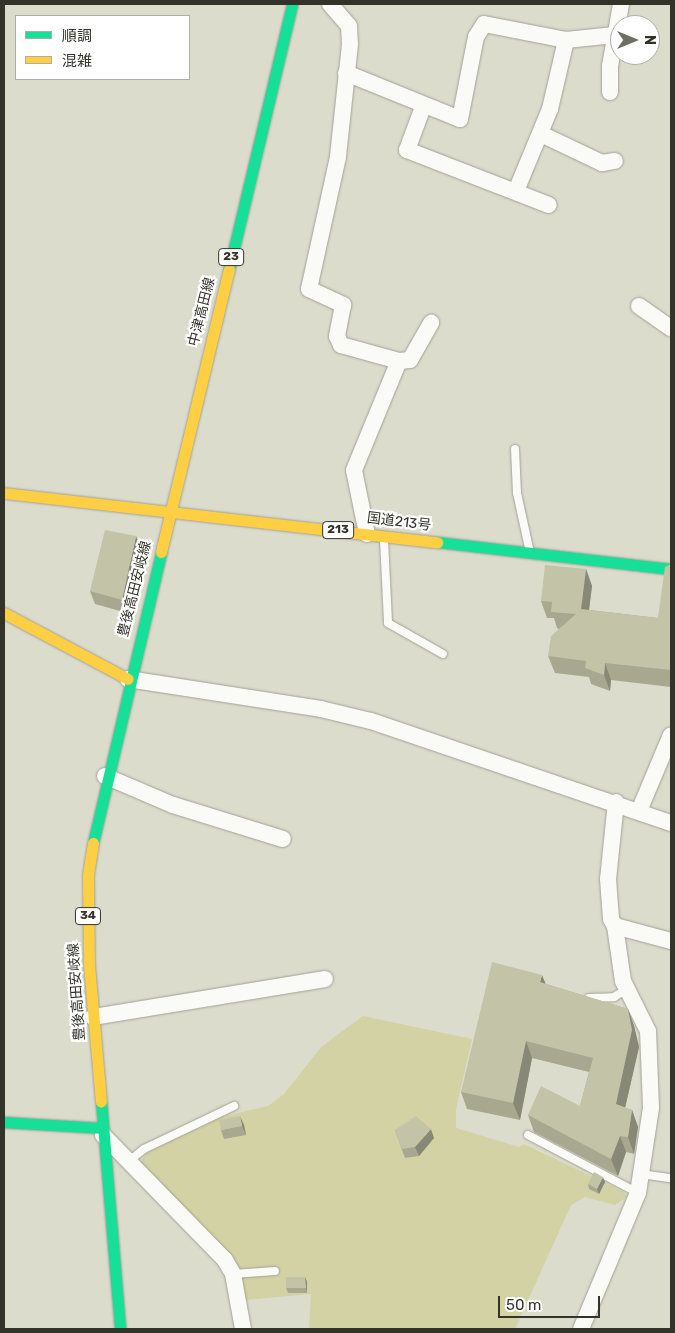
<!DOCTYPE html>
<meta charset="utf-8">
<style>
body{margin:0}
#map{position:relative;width:675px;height:1333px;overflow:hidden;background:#dbdccc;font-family:Rubik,"Noto Sans JP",sans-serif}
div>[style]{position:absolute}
.green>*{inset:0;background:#d2d2a4}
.roads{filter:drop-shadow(0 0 1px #a2a297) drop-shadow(0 0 1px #a2a297)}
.lane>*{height:8px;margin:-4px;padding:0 4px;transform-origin:4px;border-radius:4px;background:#fafaf7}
.street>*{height:16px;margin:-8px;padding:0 8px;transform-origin:8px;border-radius:8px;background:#fafaf7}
.fast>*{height:11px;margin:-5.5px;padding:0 5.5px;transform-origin:5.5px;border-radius:5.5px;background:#16e098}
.slow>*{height:11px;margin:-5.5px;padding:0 5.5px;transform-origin:5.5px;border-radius:5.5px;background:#ffcf43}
.wall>*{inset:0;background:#a8a890}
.shaded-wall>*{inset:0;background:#888876}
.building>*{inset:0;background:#c3c3a8}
span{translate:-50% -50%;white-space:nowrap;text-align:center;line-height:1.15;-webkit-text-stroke:4.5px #fff;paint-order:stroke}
.shield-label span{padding:1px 4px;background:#fff;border:1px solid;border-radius:4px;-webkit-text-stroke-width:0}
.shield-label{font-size:12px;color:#333329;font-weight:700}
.street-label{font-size:14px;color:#333329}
.frame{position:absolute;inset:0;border:5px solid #333329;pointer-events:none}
.legend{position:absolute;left:15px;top:15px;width:175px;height:65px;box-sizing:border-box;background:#fff;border:1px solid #adada9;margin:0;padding:6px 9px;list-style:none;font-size:15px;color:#333329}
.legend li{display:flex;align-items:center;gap:10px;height:25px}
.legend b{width:25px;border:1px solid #adada9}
.north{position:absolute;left:610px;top:15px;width:50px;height:50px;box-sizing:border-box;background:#fff;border:1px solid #adada9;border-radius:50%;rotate:90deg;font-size:14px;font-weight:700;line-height:20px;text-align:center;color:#333329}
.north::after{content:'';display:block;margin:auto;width:18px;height:22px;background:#6e6e62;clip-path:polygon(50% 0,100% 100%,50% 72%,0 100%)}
.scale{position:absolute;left:498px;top:1296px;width:102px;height:22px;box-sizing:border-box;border:2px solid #333329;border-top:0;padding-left:6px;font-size:15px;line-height:18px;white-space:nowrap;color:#333329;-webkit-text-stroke:4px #fff;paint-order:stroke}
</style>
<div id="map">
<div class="green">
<i style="clip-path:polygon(363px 1016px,472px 1039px,456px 1109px,456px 1128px,519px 1147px,524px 1144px,624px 1192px,627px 1197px,615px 1205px,585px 1197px,571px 1205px,515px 1329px,309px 1329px,311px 1294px,246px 1300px,236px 1269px,140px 1164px,145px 1154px,204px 1121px,268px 1106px,284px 1094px,321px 1047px)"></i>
</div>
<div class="roads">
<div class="lane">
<i style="left:515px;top:449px;width:44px;rotate:87.4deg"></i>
<i style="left:517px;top:493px;width:56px;rotate:77.7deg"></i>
<i style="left:384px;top:540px;width:83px;rotate:87.2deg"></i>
<i style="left:388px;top:623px;width:63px;rotate:29.4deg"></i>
<i style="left:589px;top:998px;width:25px;rotate:-2deg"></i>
<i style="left:614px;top:997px;width:15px;rotate:-32deg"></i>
<i style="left:528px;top:1135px;width:124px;rotate:27.8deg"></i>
<i style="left:129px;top:1161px;width:19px;rotate:-39deg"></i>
<i style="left:144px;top:1149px;width:100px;rotate:-25.5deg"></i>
<i style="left:641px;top:1174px;width:30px;rotate:8deg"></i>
<i style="left:233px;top:1274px;width:42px;rotate:-4.1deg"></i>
</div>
<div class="street">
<i style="left:330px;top:4px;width:29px;rotate:49deg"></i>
<i style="left:349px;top:26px;width:18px;rotate:87deg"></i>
<i style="left:350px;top:44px;width:114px;rotate:96.1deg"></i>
<i style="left:338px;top:157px;width:135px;rotate:102.4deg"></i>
<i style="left:309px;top:289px;width:38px;rotate:25deg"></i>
<i style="left:343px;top:305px;width:32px;rotate:101deg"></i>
<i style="left:337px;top:336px;width:10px;rotate:66deg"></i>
<i style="left:341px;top:345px;width:60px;rotate:15.4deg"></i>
<i style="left:399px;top:361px;width:11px;rotate:-5deg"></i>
<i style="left:410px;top:360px;width:43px;rotate:-60.4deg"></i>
<i style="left:346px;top:73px;width:123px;rotate:22deg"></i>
<i style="left:460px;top:119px;width:84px;rotate:-79deg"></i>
<i style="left:476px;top:37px;width:15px;rotate:-58deg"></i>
<i style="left:484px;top:24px;width:84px;rotate:11deg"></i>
<i style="left:566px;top:40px;width:49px;rotate:-5.8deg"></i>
<i style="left:610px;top:92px;width:26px;rotate:-90deg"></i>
<i style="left:610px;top:66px;width:63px;rotate:-79.9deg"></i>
<i style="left:423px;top:107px;width:46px;rotate:110.4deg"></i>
<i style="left:407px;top:150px;width:152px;rotate:21.2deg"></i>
<i style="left:541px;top:134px;width:68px;rotate:25.4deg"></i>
<i style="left:602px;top:163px;width:13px;rotate:-9deg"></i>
<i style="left:516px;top:191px;width:89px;rotate:-67.5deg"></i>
<i style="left:550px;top:109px;width:71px;rotate:-76.9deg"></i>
<i style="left:639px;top:306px;width:39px;rotate:35deg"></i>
<i style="left:367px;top:534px;width:65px;rotate:-101.5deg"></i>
<i style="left:354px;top:470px;width:118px;rotate:-67.6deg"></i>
<i style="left:128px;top:679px;width:195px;rotate:8.8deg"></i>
<i style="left:321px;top:709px;width:51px;rotate:13.5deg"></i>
<i style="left:371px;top:721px;width:317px;rotate:18.8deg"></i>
<i style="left:105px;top:776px;width:74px;rotate:23.1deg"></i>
<i style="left:173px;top:805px;width:115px;rotate:17.2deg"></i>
<i style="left:616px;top:802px;width:77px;rotate:95.9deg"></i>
<i style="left:608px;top:879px;width:40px;rotate:85.7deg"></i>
<i style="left:611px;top:919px;width:8px;rotate:60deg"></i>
<i style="left:615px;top:926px;width:58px;rotate:15deg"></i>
<i style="left:639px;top:811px;width:82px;rotate:-67.2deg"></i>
<i style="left:93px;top:1017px;width:235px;rotate:-9.3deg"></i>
<i style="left:103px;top:1135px;width:175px;rotate:45.7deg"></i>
<i style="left:225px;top:1260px;width:16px;rotate:60deg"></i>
<i style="left:233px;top:1274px;width:56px;rotate:79.7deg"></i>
<i style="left:581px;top:1329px;width:147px;rotate:-67.3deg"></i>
<i style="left:638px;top:1193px;width:86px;rotate:-81.3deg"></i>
<i style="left:651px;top:1108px;width:77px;rotate:-92.2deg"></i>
<i style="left:648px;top:1031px;width:56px;rotate:-116.6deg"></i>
<i style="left:623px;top:981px;width:56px;rotate:-98.3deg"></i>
</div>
<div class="fast">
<i style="left:229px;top:269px;width:272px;rotate:-76.6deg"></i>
<i style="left:437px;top:542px;width:236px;rotate:6.6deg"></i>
<i style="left:93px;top:843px;width:299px;rotate:-76.8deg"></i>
<i style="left:101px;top:1101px;width:229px;rotate:85.2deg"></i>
<i style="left:4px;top:1122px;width:99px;rotate:3.5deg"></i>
</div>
<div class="slow">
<i style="left:4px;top:493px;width:436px;rotate:6.5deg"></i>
<i style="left:161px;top:552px;width:291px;rotate:-76.5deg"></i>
<i style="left:4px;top:613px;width:140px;rotate:28deg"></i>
<i style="left:93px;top:843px;width:33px;rotate:99deg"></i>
<i style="left:88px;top:876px;width:89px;rotate:89.4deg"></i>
<i style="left:89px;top:965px;width:137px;rotate:85deg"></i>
</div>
</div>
<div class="wall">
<i style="clip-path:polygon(141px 549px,127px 613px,95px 604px,90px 591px)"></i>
<i style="clip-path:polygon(671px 564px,671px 687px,611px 680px,610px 691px,591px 684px,589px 677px,555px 673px,548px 656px,559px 629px,557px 628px,554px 618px,547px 618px,541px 601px,586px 569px,592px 586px,589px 610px,658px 618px)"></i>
<i style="clip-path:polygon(546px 984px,628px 1009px,634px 1026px,639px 1047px,625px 1108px,632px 1110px,638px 1127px,634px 1154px,626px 1152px,618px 1176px,534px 1132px,528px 1115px,580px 1106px,589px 1072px,532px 1058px,520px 1120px,467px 1109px,461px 1092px)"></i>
<i style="clip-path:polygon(244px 1125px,246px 1135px,224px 1139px,221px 1130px)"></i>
<i style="clip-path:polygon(395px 1130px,434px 1138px,419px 1156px,405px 1158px)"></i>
<i style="clip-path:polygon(605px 1182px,599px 1194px,589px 1189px,588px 1184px)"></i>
<i style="clip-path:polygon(305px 1277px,307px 1282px,307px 1293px,288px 1293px,286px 1288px)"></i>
</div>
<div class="shaded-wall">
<i style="clip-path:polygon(136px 536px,141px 549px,127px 613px,122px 600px)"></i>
<i style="clip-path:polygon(586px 569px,592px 586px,587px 626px,581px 609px)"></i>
<i style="clip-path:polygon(605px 663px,611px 680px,610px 691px,604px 675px)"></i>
<i style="clip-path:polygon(542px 975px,549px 992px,540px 982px)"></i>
<i style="clip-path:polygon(628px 1009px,634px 1026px,639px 1047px,622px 1121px,616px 1104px)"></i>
<i style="clip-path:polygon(526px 1041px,532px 1058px,520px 1120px,513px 1103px)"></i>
<i style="clip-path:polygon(632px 1110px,638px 1127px,634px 1154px,628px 1137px)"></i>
<i style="clip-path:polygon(240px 1116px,244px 1125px,246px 1135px,242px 1126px)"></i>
<i style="clip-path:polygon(431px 1129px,434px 1138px,419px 1156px,415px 1147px)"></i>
<i style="clip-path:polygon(620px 1136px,626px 1152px,618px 1176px,611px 1159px)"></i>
<i style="clip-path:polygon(603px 1177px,605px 1182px,599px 1194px,597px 1189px)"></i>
<i style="clip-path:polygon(305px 1277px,307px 1282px,307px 1293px,306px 1288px)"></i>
</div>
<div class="building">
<i style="clip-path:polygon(105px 530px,136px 536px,122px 600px,90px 591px)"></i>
<i style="clip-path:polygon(671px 564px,671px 670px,605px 663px,604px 675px,585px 668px,586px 661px,548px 656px,551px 636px,576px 614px,551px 612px,552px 602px,541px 601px,545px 565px,586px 569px,581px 609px,658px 618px,665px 567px)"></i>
<i style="clip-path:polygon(492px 962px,542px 975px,540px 982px,628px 1009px,632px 1030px,616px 1104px,632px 1110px,628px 1137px,620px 1136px,611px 1159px,528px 1115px,541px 1086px,580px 1106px,593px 1058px,526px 1041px,513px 1103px,461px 1092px)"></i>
<i style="clip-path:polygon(240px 1116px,242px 1126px,221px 1130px,219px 1120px)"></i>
<i style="clip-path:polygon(416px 1116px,431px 1129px,415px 1147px,402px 1149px,395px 1130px)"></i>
<i style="clip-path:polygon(594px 1172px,603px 1177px,597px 1189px,588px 1184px)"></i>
<i style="clip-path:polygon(286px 1277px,305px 1277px,306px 1288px,286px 1288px)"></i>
</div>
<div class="shield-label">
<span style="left:231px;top:257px">23</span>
<span style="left:338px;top:530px">213</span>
<span style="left:88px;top:916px">34</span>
</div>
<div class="street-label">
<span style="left:202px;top:312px;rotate:-76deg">中津高田線</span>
<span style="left:399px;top:522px;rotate:7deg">国道213号</span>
<span style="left:135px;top:589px;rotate:-76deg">豊後高田安岐線</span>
<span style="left:77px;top:992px;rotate:-94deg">豊後高田安岐線</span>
</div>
<div class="frame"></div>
<ul class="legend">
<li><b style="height:6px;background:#16e098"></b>順調</li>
<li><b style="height:6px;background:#ffcf43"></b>混雑</li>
</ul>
<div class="north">N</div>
<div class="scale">50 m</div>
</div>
